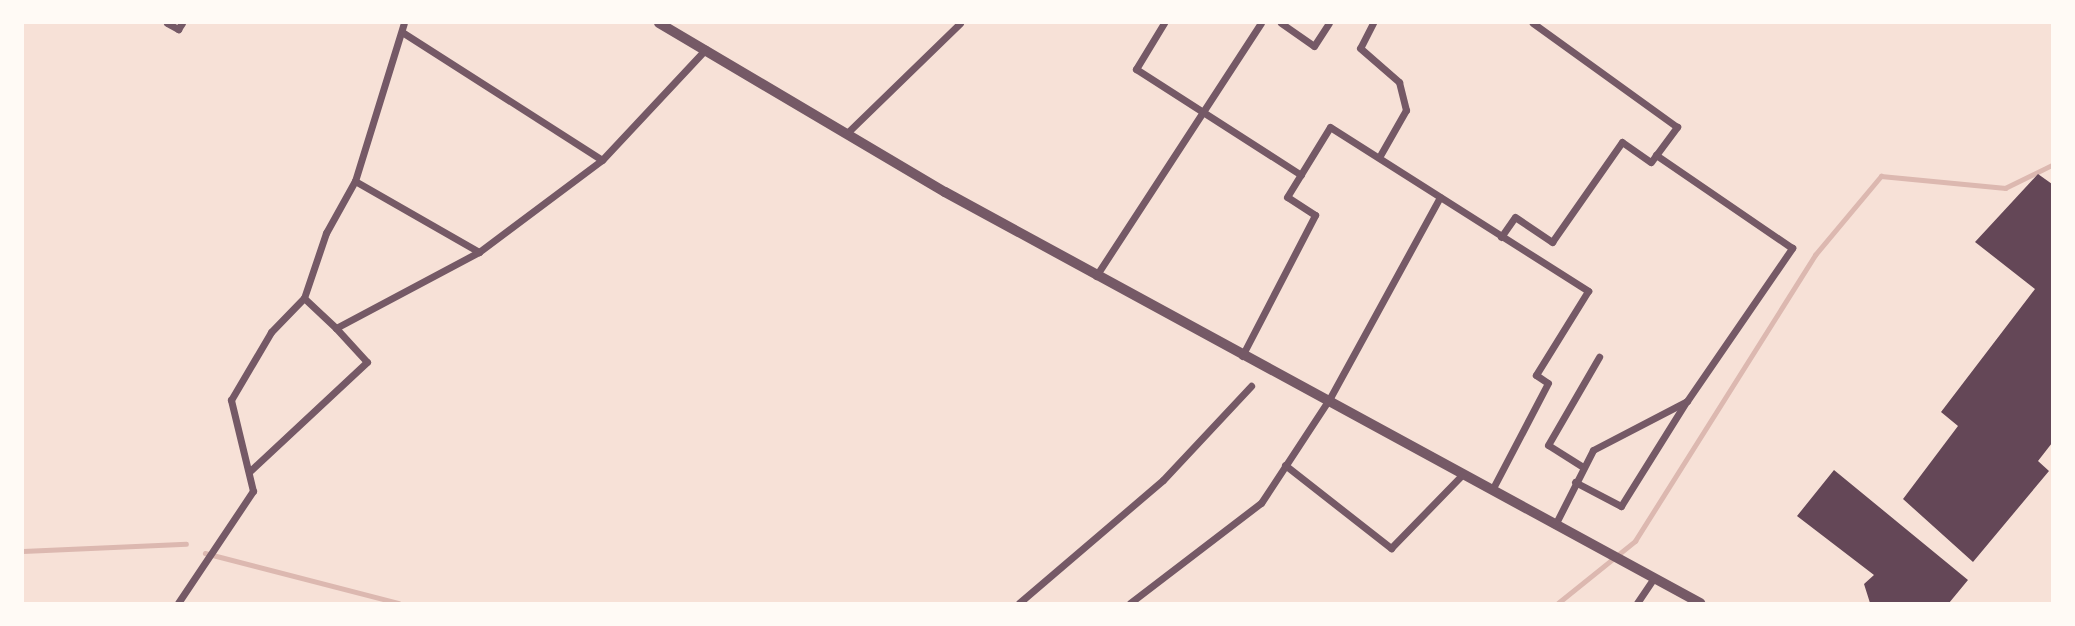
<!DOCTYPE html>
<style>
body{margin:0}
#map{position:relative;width:2075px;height:626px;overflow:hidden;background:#f7e1d7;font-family:"Roboto Condensed",sans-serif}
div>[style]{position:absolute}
.stream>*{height:4.5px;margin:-2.25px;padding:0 2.25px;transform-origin:2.25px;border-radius:2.25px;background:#dcb8b0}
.building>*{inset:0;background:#644757}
.minor>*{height:7px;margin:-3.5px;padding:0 3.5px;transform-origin:3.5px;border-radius:3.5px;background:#755966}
.tertiary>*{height:10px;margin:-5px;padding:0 5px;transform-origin:5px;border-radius:5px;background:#755966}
span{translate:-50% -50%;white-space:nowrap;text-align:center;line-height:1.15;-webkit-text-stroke:6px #fffaf5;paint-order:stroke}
.frame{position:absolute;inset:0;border:24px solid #fffaf5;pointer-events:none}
</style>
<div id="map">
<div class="stream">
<i style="left:23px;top:551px;width:163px;rotate:-2.5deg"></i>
<i style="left:205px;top:553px;width:200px;rotate:14.5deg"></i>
<i style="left:1558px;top:603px;width:99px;rotate:-38.8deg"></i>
<i style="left:1635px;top:541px;width:338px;rotate:-57.8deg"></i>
<i style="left:1815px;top:255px;width:103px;rotate:-50.1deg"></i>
<i style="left:1881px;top:176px;width:125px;rotate:5.5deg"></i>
<i style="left:2005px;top:188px;width:52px;rotate:-26.1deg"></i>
</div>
<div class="building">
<i style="clip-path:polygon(2038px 174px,2052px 184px,2052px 443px,2038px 461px,2049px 471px,1973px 562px,1903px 499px,1958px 426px,1941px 412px,2035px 289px,1975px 242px)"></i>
<i style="clip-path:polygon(1834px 470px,1968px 580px,1949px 603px,1870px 603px,1864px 584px,1874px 575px,1797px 516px)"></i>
</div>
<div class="minor">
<i style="left:167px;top:23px;width:13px;rotate:29deg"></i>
<i style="left:178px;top:29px;width:7px;rotate:-56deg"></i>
<i style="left:1164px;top:23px;width:54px;rotate:121.3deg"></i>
<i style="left:1136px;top:69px;width:196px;rotate:32.7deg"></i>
<i style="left:1281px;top:23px;width:40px;rotate:34.9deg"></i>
<i style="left:1314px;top:46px;width:27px;rotate:-57deg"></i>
<i style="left:1373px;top:23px;width:28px;rotate:117deg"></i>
<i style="left:1360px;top:48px;width:52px;rotate:41.1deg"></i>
<i style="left:1399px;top:82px;width:29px;rotate:76deg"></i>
<i style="left:1406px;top:110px;width:51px;rotate:119.6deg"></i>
<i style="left:402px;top:32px;width:237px;rotate:32.6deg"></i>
<i style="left:602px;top:160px;width:152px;rotate:-46.9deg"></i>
<i style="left:846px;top:134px;width:159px;rotate:-44.2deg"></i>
<i style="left:355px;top:181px;width:143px;rotate:29.8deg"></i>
<i style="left:479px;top:252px;width:154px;rotate:-36.8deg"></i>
<i style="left:1501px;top:237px;width:24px;rotate:-55deg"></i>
<i style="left:1515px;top:217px;width:45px;rotate:34deg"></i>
<i style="left:1552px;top:242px;width:122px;rotate:-55deg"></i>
<i style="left:1622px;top:142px;width:35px;rotate:35deg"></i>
<i style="left:1651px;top:162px;width:44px;rotate:-53.4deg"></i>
<i style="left:1677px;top:127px;width:178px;rotate:-144.2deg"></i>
<i style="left:1096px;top:276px;width:302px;rotate:-56.9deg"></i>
<i style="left:304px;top:298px;width:44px;rotate:43.2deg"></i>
<i style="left:336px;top:328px;width:162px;rotate:-28deg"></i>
<i style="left:1242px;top:356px;width:159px;rotate:-62.6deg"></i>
<i style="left:1315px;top:215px;width:33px;rotate:-147deg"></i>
<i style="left:1287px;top:197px;width:82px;rotate:-58.4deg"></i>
<i style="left:1330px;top:127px;width:306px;rotate:32.4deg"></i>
<i style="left:1588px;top:291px;width:99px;rotate:121.8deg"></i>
<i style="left:1536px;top:375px;width:14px;rotate:34deg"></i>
<i style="left:1548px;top:383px;width:121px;rotate:117.6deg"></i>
<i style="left:1285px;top:465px;width:135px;rotate:38.1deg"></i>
<i style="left:1391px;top:548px;width:103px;rotate:-45.8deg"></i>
<i style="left:1583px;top:467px;width:41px;rotate:-147.8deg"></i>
<i style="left:1548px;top:445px;width:102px;rotate:-59.9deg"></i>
<i style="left:250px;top:471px;width:160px;rotate:-43deg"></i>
<i style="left:367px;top:362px;width:46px;rotate:-132.4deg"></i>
<i style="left:1575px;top:482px;width:52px;rotate:27.6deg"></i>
<i style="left:1621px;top:506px;width:123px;rotate:-58deg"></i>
<i style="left:1555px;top:525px;width:84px;rotate:-63.1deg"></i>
<i style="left:1593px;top:450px;width:106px;rotate:-27.5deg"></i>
<i style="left:1687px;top:401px;width:186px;rotate:-55.5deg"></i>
<i style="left:1792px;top:248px;width:165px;rotate:-145.6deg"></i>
<i style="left:178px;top:603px;width:135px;rotate:-56.2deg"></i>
<i style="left:253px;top:491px;width:94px;rotate:-103.6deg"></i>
<i style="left:231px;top:400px;width:79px;rotate:-59.5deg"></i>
<i style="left:271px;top:332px;width:47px;rotate:-45.9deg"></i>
<i style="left:304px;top:298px;width:69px;rotate:-71.3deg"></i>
<i style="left:326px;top:233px;width:60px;rotate:-60.9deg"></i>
<i style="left:355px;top:181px;width:165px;rotate:-72.8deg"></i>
<i style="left:1019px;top:603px;width:189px;rotate:-40.5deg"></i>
<i style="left:1163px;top:480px;width:129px;rotate:-46.9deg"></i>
<i style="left:1130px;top:603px;width:165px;rotate:-37.4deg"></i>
<i style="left:1261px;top:503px;width:126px;rotate:-56.7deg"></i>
<i style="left:1330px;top:398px;width:229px;rotate:-61.3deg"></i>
<i style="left:1637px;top:603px;width:30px;rotate:-56deg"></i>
</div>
<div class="tertiary">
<i style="left:659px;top:23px;width:332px;rotate:30.6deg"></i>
<i style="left:945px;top:192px;width:860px;rotate:28.56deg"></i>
</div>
<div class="frame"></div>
</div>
